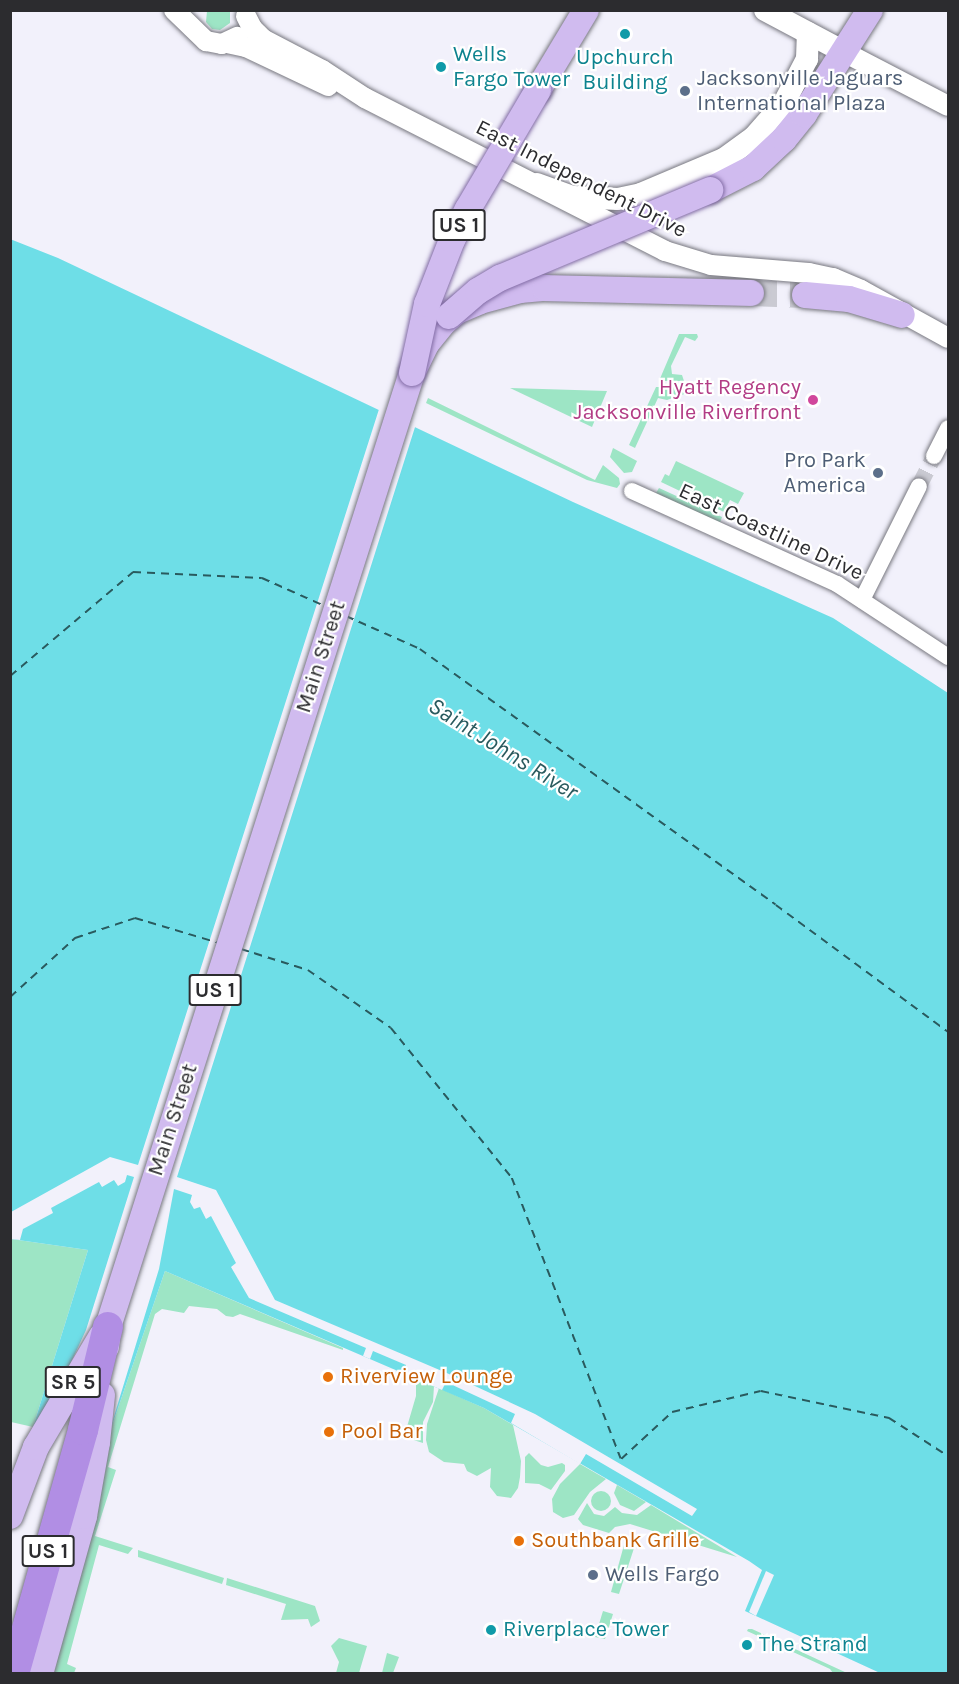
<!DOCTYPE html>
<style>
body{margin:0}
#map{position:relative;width:959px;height:1684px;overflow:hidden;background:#f2f1fb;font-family:Karla,sans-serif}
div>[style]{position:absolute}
.green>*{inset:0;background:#9de5c5}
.round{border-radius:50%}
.water>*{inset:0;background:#6edee7}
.pier>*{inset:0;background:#f2f1fb}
.ferry>*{height:1.5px;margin-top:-0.75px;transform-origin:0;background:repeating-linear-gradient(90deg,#295a5e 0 8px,transparent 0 14px)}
.minor-tunnel>*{height:16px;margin-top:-8px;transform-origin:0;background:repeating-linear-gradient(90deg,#cacad2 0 16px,transparent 0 24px)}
.primary-tunnel>*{height:26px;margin-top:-13px;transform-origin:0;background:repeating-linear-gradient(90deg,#cacad2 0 26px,transparent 0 39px)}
.roads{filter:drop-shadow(0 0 2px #787880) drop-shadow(0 0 2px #787880)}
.minor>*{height:16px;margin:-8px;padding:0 8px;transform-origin:8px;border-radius:8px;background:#fff}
.tertiary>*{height:20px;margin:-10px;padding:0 10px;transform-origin:10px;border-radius:10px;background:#fff}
.secondary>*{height:22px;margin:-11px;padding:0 11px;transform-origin:11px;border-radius:11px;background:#fff}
.primary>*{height:26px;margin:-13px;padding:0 13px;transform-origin:13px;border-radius:13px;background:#d0bbef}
.motorway>*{height:30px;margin:-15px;padding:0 15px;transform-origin:15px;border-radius:15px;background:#b18ee4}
.bridges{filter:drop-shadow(0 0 2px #826ca5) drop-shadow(0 0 2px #826ca5)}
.primary-bridge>*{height:26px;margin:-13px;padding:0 13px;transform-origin:13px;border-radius:13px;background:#d0bbef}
.dots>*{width:16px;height:16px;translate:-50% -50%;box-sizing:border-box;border:3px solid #fff;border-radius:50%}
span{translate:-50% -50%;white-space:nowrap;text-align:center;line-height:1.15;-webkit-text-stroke:4.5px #fff;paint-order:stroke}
.shield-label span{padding:2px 4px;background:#fff;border:2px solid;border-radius:4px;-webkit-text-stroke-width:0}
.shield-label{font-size:21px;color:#2c2c2f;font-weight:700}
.culture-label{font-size:22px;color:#0d838f}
.left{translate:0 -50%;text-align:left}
.service-label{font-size:22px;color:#4e5e75}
.right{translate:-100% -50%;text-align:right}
.street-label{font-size:22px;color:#2c2c2f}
.hotel-label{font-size:22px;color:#b23c85}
.food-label{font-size:22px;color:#c56008}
.water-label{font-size:24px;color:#295a5e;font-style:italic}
.frame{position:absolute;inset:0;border:12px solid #2c2c2f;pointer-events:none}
</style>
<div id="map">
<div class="green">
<i style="clip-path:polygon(207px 11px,230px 11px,230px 23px,220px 30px,212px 29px,206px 22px)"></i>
<i style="clip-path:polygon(679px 334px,697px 334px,698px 337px,695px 341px,685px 337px,671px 366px,672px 374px,682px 375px,684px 381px,659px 381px)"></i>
<i style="clip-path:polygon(656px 387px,695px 387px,696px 390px,667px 400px,658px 398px,635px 448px,629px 445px)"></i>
<i style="clip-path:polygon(510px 388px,607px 391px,592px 427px)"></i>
<i style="clip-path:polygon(428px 398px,595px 480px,603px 465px,619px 478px,620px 484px,617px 488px,587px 480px,426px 403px)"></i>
<i style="clip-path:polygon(613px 448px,637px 461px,632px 472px,624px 473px,610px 457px)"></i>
<i style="clip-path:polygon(676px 461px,744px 493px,738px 504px,730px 500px,724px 512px,661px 482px,665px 474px,669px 476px)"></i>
<i style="clip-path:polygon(659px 488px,722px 517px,720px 523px,656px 493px)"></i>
<i style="clip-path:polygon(11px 1239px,88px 1250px,33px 1427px,11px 1422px)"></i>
<i style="clip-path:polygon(165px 1271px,343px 1348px,343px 1350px,240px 1314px,233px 1317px,226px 1316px,217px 1309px,189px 1306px,184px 1313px,162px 1309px,155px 1314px,108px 1467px,116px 1470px,95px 1536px,133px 1548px,128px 1554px,99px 1545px,67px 1664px,76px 1668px,74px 1673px,54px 1674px,105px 1446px)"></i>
<i style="clip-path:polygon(420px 1382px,434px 1386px,433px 1402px,423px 1422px,423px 1443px,404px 1437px,416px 1396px,416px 1385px)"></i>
<i style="clip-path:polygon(439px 1388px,484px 1408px,513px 1425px,521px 1461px,520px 1477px,518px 1488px,511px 1498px,497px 1496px,490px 1487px,491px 1468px,477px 1476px,467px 1471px,464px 1464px,444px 1462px,429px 1452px,426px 1440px,427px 1424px)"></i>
<i style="clip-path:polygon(529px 1453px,541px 1465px,548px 1467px,562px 1463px,565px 1465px,565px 1471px,551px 1490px,539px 1484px,525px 1483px,525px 1457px)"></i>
<i style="clip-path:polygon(580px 1464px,606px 1479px,590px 1492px,574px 1515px,563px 1518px,553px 1512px,552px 1499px,560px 1484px)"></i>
<i style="clip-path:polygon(617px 1485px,646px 1502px,634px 1511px,620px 1505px,614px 1493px)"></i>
<i class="round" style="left:591px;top:1491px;width:20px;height:20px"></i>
<i style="clip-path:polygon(587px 1503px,594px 1514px,604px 1516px,615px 1507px,622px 1513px,637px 1515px,651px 1505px,737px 1557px,630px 1524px,615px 1527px,609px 1533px,583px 1525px,578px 1519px)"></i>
<i style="clip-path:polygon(631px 1538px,637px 1539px,619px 1594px,611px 1592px,624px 1545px)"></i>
<i style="clip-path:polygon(138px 1550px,224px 1578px,222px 1584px,138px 1557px)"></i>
<i style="clip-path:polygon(227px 1578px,315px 1606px,320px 1621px,311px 1627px,308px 1619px,281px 1620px,286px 1604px,226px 1585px)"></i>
<i style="clip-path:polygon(603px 1611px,613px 1614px,605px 1639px,595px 1637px)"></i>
<i style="clip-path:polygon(748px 1629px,752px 1629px,847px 1673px,833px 1673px,830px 1669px,747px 1631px)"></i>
<i style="clip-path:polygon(339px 1638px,367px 1646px,359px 1673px,336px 1673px,339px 1662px,331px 1646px)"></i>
<i style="clip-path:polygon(387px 1653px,399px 1657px,393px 1673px,382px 1673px)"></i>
</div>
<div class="water">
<i style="clip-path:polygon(10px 239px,58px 258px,573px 502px,833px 618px,948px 693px,948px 1673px,880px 1673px,745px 1611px,762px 1570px,749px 1561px,484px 1408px,165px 1271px,105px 1446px,33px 1427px,88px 1250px,11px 1239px)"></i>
</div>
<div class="pier">
<i style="clip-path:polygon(380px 406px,416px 424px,177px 1177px,216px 1190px,275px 1300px,449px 1374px,535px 1414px,697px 1509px,692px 1516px,586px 1454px,580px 1464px,511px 1423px,515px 1414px,446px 1382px,442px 1390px,403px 1373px,406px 1365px,373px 1351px,370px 1359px,363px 1356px,366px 1348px,249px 1298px,231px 1267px,236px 1263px,211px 1216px,206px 1219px,200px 1207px,194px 1209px,190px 1202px,192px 1195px,174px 1189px,159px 1269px,104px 1449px,33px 1430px,66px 1373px,86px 1330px,134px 1177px,127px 1175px,125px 1182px,118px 1186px,114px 1180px,102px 1187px,99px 1182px,51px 1208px,53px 1213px,23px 1229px,20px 1240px,11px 1239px,11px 1212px,110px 1157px,138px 1165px)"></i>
<i style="clip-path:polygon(766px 1571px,774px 1575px,756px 1616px,749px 1612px)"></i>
</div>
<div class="ferry">
<i style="left:346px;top:616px;width:81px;rotate:24deg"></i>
<i style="left:420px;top:649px;width:438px;rotate:35.7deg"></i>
<i style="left:776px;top:905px;width:214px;rotate:36.4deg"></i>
<i style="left:10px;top:676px;width:161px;rotate:-40.2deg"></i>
<i style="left:133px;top:572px;width:129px;rotate:2.7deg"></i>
<i style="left:262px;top:578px;width:69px;rotate:24deg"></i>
<i style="left:241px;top:949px;width:70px;rotate:17.4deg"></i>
<i style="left:308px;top:970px;width:101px;rotate:34.9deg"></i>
<i style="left:391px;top:1028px;width:193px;rotate:51.1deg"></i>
<i style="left:512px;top:1178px;width:301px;rotate:68.8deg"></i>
<i style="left:621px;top:1459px;width:69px;rotate:-42.7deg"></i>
<i style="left:672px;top:1412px;width:91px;rotate:-13.3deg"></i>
<i style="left:761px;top:1391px;width:131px;rotate:11.9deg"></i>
<i style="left:889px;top:1418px;width:70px;rotate:32.8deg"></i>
<i style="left:10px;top:997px;width:88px;rotate:-42.2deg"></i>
<i style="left:75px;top:938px;width:63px;rotate:-18.4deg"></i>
<i style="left:135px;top:918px;width:88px;rotate:16.6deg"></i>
</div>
<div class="minor-tunnel">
<i style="left:919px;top:486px;width:34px;rotate:-63deg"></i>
</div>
<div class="primary-tunnel">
<i style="left:751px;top:293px;width:54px;rotate:2.1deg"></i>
</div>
<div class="roads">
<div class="minor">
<i style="left:934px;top:456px;width:31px;rotate:-63deg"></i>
<i style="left:632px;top:491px;width:225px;rotate:24.4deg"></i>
<i style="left:837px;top:584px;width:133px;rotate:33.3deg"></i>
<i style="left:862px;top:600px;width:127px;rotate:-63.4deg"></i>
</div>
<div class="tertiary">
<i style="left:174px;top:10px;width:45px;rotate:44.1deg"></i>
<i style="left:206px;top:41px;width:16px;rotate:11deg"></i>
<i style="left:222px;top:44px;width:17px;rotate:-25deg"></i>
<i style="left:246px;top:16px;width:13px;rotate:63deg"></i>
<i style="left:252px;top:28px;width:16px;rotate:45deg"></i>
<i style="left:263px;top:39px;width:67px;rotate:27.7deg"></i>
<i style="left:322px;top:70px;width:51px;rotate:33.1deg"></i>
<i style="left:365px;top:98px;width:337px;rotate:27deg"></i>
<i style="left:665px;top:251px;width:48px;rotate:16.9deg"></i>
<i style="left:711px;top:265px;width:98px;rotate:4.7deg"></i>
<i style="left:809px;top:273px;width:25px;rotate:12deg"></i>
<i style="left:833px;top:278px;width:30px;rotate:23deg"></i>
<i style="left:861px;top:290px;width:99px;rotate:28.9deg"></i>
<i style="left:227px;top:43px;width:19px;rotate:12deg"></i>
<i style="left:246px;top:47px;width:91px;rotate:25.4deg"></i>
<i style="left:844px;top:52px;width:117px;rotate:27.4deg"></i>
</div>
<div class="secondary">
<i style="left:765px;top:10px;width:89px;rotate:28deg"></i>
<i style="left:537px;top:184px;width:38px;rotate:20deg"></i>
<i style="left:573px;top:197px;width:45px;rotate:2.5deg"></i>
<i style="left:618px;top:199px;width:24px;rotate:-12deg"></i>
<i style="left:641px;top:194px;width:90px;rotate:-22.9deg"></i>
<i style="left:724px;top:159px;width:37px;rotate:-36deg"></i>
<i style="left:754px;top:137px;width:45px;rotate:-48.6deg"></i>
<i style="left:784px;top:103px;width:50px;rotate:-62.4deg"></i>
<i style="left:807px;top:59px;width:26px;rotate:-88deg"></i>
</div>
<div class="primary">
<i style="left:538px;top:90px;width:93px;rotate:-59deg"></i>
<i style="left:710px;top:190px;width:48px;rotate:-27.1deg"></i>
<i style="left:753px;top:168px;width:42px;rotate:-43.1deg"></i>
<i style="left:784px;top:139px;width:32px;rotate:-51deg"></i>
<i style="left:804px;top:114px;width:123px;rotate:-57.6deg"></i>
<i style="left:805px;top:295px;width:44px;rotate:5.2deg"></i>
<i style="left:849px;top:299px;width:55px;rotate:16.8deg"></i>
<i style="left:106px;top:1347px;width:20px;rotate:-84deg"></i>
<i style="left:108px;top:1327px;width:1001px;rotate:-72.33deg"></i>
<i style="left:412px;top:373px;width:32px;rotate:-64deg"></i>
<i style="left:426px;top:344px;width:27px;rotate:-51deg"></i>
<i style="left:443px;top:323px;width:18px;rotate:-41deg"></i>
<i style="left:457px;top:311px;width:25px;rotate:-23deg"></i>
<i style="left:480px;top:301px;width:41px;rotate:-15.4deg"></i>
<i style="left:520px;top:290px;width:25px;rotate:-5deg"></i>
<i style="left:545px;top:288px;width:206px;rotate:1.4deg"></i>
<i style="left:10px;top:1516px;width:74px;rotate:-69.4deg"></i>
<i style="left:36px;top:1447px;width:128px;rotate:-59.4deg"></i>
<i style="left:40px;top:1674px;width:164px;rotate:-74.4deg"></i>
<i style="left:84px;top:1516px;width:75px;rotate:-80deg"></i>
<i style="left:97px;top:1442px;width:47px;rotate:-83.9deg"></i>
</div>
<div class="motorway">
<i style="left:14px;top:1674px;width:254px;rotate:-74.2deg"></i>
<i style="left:83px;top:1430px;width:106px;rotate:-76.4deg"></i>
</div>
</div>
<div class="bridges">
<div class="primary-bridge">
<i style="left:449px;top:316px;width:38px;rotate:-41deg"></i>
<i style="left:478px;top:291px;width:26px;rotate:-31deg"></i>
<i style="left:500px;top:278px;width:228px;rotate:-22.7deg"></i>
<i style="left:412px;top:373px;width:71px;rotate:-77.7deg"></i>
<i style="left:427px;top:304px;width:69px;rotate:-68.7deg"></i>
<i style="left:452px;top:240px;width:35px;rotate:-63deg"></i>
<i style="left:468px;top:209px;width:138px;rotate:-59.5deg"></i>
</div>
</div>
<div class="dots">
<i style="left:625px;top:34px;background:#0f9aa8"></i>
<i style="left:441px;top:67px;background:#0f9aa8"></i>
<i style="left:685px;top:91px;background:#5c6f8a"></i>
<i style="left:813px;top:400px;background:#d1479c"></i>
<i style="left:878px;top:473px;background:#5c6f8a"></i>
<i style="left:328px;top:1377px;background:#e8710a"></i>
<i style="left:329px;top:1432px;background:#e8710a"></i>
<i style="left:519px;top:1541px;background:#e8710a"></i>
<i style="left:593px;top:1575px;background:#5c6f8a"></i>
<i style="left:491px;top:1630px;background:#0f9aa8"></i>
<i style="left:747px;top:1645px;background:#0f9aa8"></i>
</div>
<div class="shield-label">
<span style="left:459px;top:225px">US 1</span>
<span style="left:215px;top:990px">US 1</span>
<span style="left:73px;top:1382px">SR 5</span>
<span style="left:48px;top:1551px">US 1</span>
</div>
<div class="culture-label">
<span class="left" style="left:453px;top:67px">Wells<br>Fargo Tower</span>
<span style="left:625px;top:70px">Upchurch<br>Building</span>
<span class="left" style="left:503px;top:1630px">Riverplace Tower</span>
<span class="left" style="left:759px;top:1645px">The Strand</span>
</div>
<div class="service-label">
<span class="left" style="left:697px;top:91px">Jacksonville Jaguars<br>International Plaza</span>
<span class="right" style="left:866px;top:473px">Pro Park<br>America</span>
<span class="left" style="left:605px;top:1575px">Wells Fargo</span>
</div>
<div class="street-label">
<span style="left:581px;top:179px;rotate:27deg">East Independent Drive</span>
<span style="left:771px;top:532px;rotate:25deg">East Coastline Drive</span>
<span style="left:321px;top:657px;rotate:-72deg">Main Street</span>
<span style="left:173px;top:1120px;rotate:-72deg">Main Street</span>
</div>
<div class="hotel-label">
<span class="right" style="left:801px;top:400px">Hyatt Regency<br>Jacksonville Riverfront</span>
</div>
<div class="food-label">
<span class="left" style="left:340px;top:1377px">Riverview Lounge</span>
<span class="left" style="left:341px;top:1432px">Pool Bar</span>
<span class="left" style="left:531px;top:1541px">Southbank Grille</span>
</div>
<div class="water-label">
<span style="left:503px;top:749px;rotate:32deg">Saint Johns River</span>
</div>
<div class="frame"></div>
</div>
